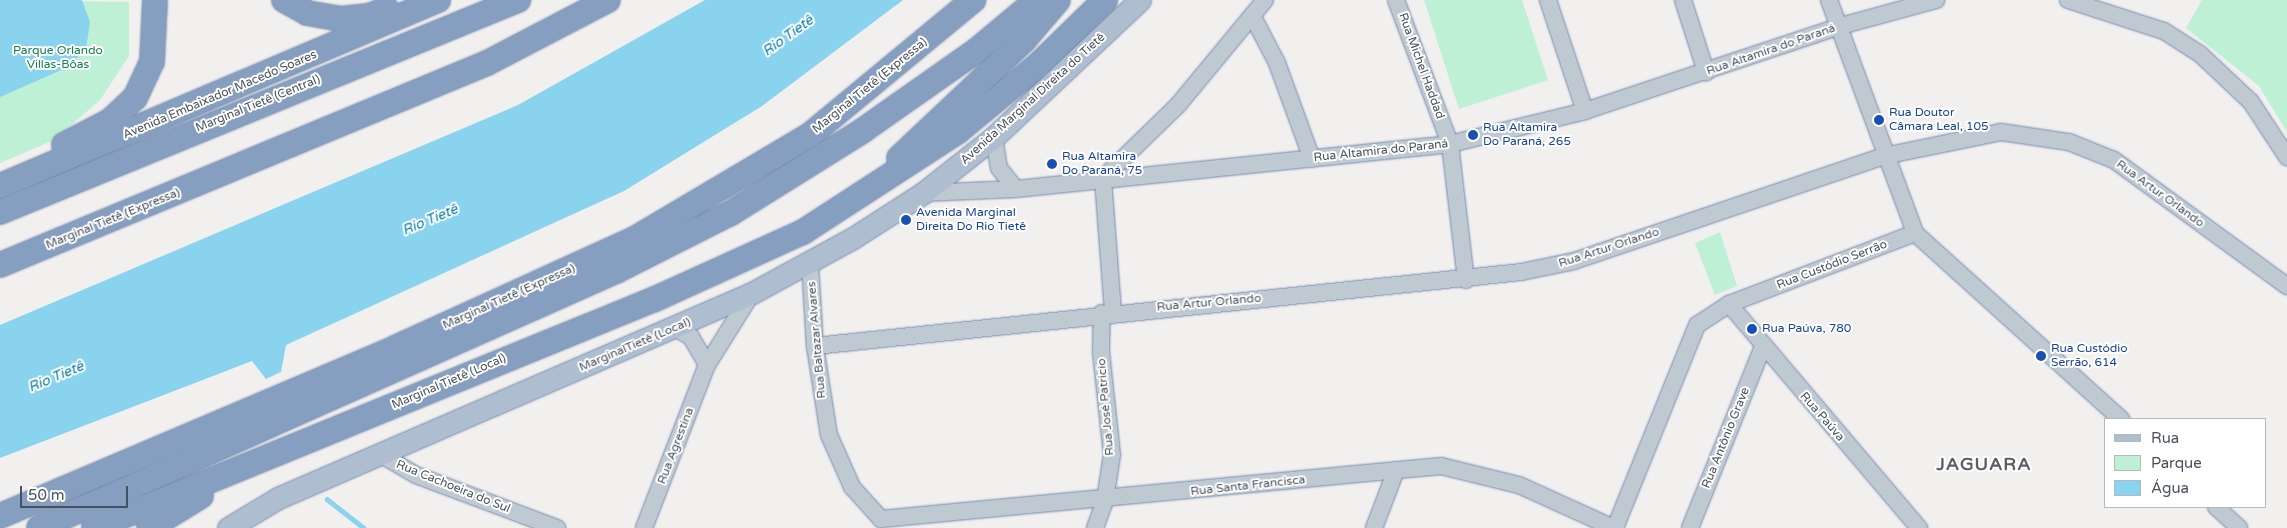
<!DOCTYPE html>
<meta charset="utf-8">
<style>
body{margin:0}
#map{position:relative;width:2287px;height:528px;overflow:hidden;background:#f2efef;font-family:"Varela Round",sans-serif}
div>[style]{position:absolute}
.green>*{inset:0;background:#bdf0d4}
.water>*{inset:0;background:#89d3ee}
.stream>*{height:4.5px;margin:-2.25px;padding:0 2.25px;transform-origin:2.25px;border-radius:2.25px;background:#89d3ee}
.roads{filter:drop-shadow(0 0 1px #7189ab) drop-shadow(0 0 1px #7189ab)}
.minor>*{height:16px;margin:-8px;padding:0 8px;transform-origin:8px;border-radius:8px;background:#bfc9d1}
.major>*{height:21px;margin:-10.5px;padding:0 10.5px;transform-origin:10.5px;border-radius:10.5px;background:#aebdcf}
.highway>*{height:24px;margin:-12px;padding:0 12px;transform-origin:12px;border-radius:12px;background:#869ebf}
.dots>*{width:14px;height:14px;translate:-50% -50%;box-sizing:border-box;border:2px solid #fff;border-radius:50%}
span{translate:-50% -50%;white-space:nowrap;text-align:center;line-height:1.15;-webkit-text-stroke:4px #fff;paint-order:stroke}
.street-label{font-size:12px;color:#47515d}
.park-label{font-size:12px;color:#158151}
.transit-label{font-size:12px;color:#164399}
.left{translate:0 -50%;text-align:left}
.water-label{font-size:14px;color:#097ca6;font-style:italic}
.district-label{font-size:18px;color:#5b5f64;font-weight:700;letter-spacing:1px}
.legend{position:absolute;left:2104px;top:418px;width:162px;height:90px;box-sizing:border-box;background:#fff;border:1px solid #b5b9be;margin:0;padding:6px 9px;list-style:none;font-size:15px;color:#47515d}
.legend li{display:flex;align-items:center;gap:10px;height:25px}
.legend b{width:25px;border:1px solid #b5b9be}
.scale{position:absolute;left:20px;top:486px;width:108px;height:22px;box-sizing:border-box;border:2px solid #47515d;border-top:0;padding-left:6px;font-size:15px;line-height:18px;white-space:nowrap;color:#47515d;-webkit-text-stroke:4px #fff;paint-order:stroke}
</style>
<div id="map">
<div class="green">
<i style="clip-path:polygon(0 0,129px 2px,129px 56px,100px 100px,54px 140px,0 163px)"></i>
<i style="clip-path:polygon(1424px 0,1522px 0,1548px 80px,1459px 109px)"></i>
<i style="clip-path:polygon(2202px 0,2287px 0,2287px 132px,2259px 86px,2186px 28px)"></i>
<i style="clip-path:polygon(1720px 232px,1737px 286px,1715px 295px,1695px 243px)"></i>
</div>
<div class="water">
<i style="clip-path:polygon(0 0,82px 0,90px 22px,86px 49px,66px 68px,0 97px)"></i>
<i style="clip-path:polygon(705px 0,903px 0,762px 106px,624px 191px,286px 345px,281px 372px,266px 379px,252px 361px,0 458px,0 325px,518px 105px)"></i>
</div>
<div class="stream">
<i style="left:327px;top:499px;width:47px;rotate:38.1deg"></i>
</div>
<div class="roads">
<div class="minor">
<i style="left:1396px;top:0;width:154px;rotate:69.4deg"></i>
<i style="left:1450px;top:144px;width:137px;rotate:83.3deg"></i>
<i style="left:1548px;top:0;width:117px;rotate:71.6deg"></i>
<i style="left:1683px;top:0;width:76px;rotate:72.3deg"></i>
<i style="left:1829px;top:0;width:248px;rotate:69.7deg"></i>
<i style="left:1915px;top:233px;width:278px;rotate:42.1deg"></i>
<i style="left:2068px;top:0;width:101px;rotate:17.9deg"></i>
<i style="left:2164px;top:31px;width:43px;rotate:32.6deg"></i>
<i style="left:2200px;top:54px;width:70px;rotate:43.3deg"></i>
<i style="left:2251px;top:102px;width:66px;rotate:56.8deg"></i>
<i style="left:1253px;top:17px;width:52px;rotate:62.4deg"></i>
<i style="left:1277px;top:63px;width:102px;rotate:70deg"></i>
<i style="left:994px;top:137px;width:31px;rotate:81deg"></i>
<i style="left:999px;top:168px;width:27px;rotate:51deg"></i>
<i style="left:923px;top:193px;width:93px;rotate:-2.5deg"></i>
<i style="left:1016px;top:189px;width:436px;rotate:-5.9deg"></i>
<i style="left:1450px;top:144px;width:139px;rotate:-13.7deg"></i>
<i style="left:1585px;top:111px;width:266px;rotate:-18.4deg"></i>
<i style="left:1837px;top:27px;width:103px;rotate:-15.3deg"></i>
<i style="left:810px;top:263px;width:83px;rotate:86.6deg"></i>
<i style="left:815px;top:346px;width:90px;rotate:81.1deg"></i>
<i style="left:829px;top:435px;width:57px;rotate:66.1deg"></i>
<i style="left:852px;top:487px;width:43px;rotate:47.8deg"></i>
<i style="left:1729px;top:304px;width:294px;rotate:49.7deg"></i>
<i style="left:1113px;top:312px;width:134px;rotate:-94.3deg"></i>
<i style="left:1103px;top:178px;width:105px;rotate:-44.2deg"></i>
<i style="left:1178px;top:105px;width:136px;rotate:-50.4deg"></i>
<i style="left:675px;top:328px;width:18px;rotate:29deg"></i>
<i style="left:691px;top:337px;width:32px;rotate:60deg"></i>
<i style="left:815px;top:346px;width:710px;rotate:-5.98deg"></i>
<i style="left:1521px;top:272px;width:54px;rotate:-11.7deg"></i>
<i style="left:1574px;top:261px;width:327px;rotate:-18.7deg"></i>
<i style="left:1884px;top:156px;width:119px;rotate:-11.6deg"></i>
<i style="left:2001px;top:132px;width:69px;rotate:8.4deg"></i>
<i style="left:2069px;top:142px;width:48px;rotate:21.8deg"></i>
<i style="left:2114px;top:160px;width:214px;rotate:36.1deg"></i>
<i style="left:380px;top:454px;width:42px;rotate:30.3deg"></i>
<i style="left:416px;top:475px;width:151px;rotate:20.6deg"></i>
<i style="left:2216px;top:507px;width:31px;rotate:42deg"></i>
<i style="left:881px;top:519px;width:563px;rotate:-5.41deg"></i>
<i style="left:1441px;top:466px;width:80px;rotate:13.7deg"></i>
<i style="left:1519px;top:485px;width:104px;rotate:24.4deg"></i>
<i style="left:644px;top:528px;width:175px;rotate:-68.9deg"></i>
<i style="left:707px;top:365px;width:85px;rotate:-58deg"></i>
<i style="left:1095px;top:528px;width:30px;rotate:-70deg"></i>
<i style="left:1105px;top:500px;width:46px;rotate:-81.2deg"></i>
<i style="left:1112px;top:455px;width:104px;rotate:-96.1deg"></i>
<i style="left:1101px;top:352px;width:39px;rotate:-89deg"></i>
<i style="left:1374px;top:528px;width:62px;rotate:-69.2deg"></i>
<i style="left:1615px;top:528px;width:219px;rotate:-68deg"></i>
<i style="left:1697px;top:325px;width:38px;rotate:-33deg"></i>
<i style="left:1729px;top:304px;width:199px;rotate:-20.9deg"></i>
<i style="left:1690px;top:528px;width:193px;rotate:-68.1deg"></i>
</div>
<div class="major">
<i style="left:228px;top:528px;width:58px;rotate:-31deg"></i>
<i style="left:278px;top:498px;width:516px;rotate:-23.39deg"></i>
<i style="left:752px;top:293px;width:115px;rotate:-28.6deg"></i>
<i style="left:853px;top:238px;width:83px;rotate:-32.7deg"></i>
<i style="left:923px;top:193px;width:90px;rotate:-38.3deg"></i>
<i style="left:994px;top:137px;width:200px;rotate:-43.2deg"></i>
</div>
<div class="highway">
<i style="left:284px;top:0;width:26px;rotate:29deg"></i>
<i style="left:307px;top:13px;width:34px;rotate:10deg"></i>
<i style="left:340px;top:19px;width:29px;rotate:-6deg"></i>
<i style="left:369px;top:16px;width:19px;rotate:-21deg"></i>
<i style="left:64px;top:145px;width:52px;rotate:-27.6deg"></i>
<i style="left:110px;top:121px;width:34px;rotate:-43deg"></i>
<i style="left:135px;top:98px;width:40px;rotate:-65deg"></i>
<i style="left:152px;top:62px;width:62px;rotate:-87.2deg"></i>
<i style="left:899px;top:158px;width:172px;rotate:-43.3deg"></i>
<i style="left:1024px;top:40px;width:52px;rotate:-49.6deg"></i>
<i style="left:0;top:186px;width:476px;rotate:-23deg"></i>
<i style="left:0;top:212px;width:560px;rotate:-22.26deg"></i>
<i style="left:0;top:265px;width:527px;rotate:-22.53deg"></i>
<i style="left:487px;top:63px;width:136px;rotate:-27.5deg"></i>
<i style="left:0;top:516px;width:429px;rotate:-23deg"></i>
<i style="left:395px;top:348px;width:265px;rotate:-24.5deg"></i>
<i style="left:636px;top:238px;width:202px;rotate:-30.6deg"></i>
<i style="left:810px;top:135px;width:212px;rotate:-39.6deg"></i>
<i style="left:39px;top:528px;width:632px;rotate:-24.01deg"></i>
<i style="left:616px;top:271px;width:129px;rotate:-26.8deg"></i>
<i style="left:731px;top:213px;width:155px;rotate:-32deg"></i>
<i style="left:862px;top:131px;width:139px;rotate:-35.1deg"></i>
<i style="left:976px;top:51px;width:80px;rotate:-39.9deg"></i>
<i style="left:94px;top:528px;width:606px;rotate:-22.21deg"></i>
<i style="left:655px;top:299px;width:162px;rotate:-24.4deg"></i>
<i style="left:803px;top:232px;width:184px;rotate:-33deg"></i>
<i style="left:957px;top:132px;width:104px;rotate:-39.5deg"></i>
<i style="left:1037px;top:66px;width:95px;rotate:-44.1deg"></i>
<i style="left:149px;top:528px;width:61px;rotate:-31.6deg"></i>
</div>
</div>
<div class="dots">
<i style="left:1879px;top:120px;background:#1a4fb4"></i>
<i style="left:1473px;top:135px;background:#1a4fb4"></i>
<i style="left:1052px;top:164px;background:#1a4fb4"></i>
<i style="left:906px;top:220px;background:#1a4fb4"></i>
<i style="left:1752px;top:329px;background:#1a4fb4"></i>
<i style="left:2041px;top:356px;background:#1a4fb4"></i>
</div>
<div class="street-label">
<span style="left:1771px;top:50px;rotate:-19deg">Rua Altamira do Paraná</span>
<span style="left:1421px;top:66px;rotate:70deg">Rua Michel Haddad</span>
<span style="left:870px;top:86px;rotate:-39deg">Marginal Tietê (Expressa)</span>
<span style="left:220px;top:95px;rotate:-23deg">Avenida Embaixador Macedo Soares</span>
<span style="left:1033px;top:99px;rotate:-42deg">Avenida Marginal Direita do Tietê</span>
<span style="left:258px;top:104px;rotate:-22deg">Marginal Tietê (Central)</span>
<span style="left:1381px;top:151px;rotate:-6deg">Rua Altamira do Paraná</span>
<span style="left:2160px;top:194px;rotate:36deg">Rua Artur Orlando</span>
<span style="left:113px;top:219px;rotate:-22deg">Marginal Tietê (Expressa)</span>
<span style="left:1609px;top:248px;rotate:-18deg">Rua Artur Orlando</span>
<span style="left:1832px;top:265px;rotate:-21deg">Rua Custódio Serrão</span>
<span style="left:509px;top:297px;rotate:-24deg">Marginal Tietê (Expressa)</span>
<span style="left:1209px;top:303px;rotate:-5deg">Rua Artur Orlando</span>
<span style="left:817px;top:340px;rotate:-95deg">Rua Baltazar Alvares</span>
<span style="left:635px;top:345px;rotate:-23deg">MarginalTietê (Local)</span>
<span style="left:449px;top:382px;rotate:-23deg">Marginal Tietê (Local)</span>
<span style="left:1106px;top:407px;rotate:-95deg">Rua José Patricio</span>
<span style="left:1822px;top:417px;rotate:49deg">Rua Paúva</span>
<span style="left:1726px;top:438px;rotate:-68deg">Rua Antônio Grave</span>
<span style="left:676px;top:446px;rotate:-69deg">Rua Agrestina</span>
<span style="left:1248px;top:486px;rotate:-6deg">Rua Santa Francisca</span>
<span style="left:453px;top:487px;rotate:22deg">Rua Cachoeira do Sul</span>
</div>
<div class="park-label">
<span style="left:58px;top:58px">Parque Orlando<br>Villas-Bôas</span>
</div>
<div class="transit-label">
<span class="left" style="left:1889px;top:120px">Rua Doutor<br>Câmara Leal, 105</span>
<span class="left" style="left:1483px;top:135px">Rua Altamira<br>Do Paraná, 265</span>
<span class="left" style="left:1062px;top:164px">Rua Altamira<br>Do Paraná, 75</span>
<span class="left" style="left:916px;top:220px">Avenida Marginal<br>Direita Do Rio Tietê</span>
<span class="left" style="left:1762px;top:329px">Rua Paúva, 780</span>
<span class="left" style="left:2051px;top:356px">Rua Custódio<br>Serrão, 614</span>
</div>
<div class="water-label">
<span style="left:788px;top:36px;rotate:-36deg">Rio Tietê</span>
<span style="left:430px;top:220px;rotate:-23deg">Rio Tietê</span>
<span style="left:56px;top:377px;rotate:-23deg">Rio Tietê</span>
</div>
<div class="district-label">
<span style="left:1984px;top:464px">JAGUARA</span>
</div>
<ul class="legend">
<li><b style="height:6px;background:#aebdcf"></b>Rua</li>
<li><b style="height:14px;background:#bdf0d4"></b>Parque</li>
<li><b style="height:14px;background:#89d3ee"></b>Água</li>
</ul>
<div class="scale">50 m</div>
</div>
